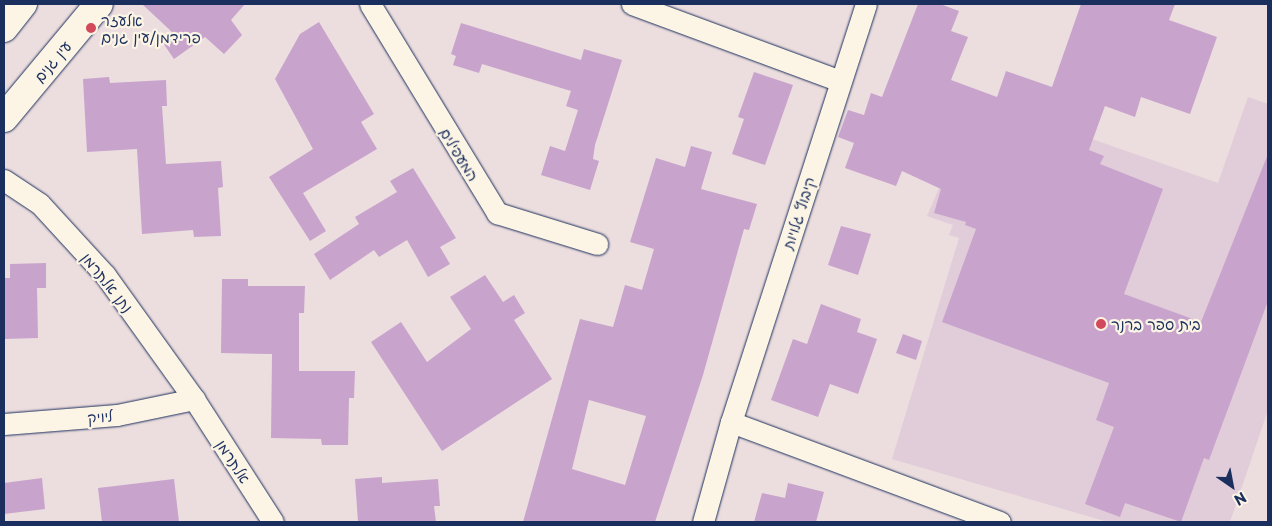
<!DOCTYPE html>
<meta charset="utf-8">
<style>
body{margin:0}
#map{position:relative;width:1272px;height:526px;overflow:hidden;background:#ecddde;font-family:"Playpen Sans","Playpen Sans Hebrew",sans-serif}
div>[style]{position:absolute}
.built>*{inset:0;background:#e1ccd9}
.building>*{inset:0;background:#c8a4cd}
.roads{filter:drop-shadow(0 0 1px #1b2f5e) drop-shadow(0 0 1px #1b2f5e)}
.street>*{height:21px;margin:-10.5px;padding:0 10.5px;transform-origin:10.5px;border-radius:10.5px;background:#fcf5e5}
.secondary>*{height:28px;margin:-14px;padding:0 14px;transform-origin:14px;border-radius:14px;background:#fcf5e5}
.dots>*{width:14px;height:14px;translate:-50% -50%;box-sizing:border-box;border:2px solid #fcf5e5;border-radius:50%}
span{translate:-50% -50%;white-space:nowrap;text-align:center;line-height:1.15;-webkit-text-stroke:4.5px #fcf5e5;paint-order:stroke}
.poi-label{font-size:15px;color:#1b2f5e}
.left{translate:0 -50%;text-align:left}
.street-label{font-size:15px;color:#1b2f5e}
.frame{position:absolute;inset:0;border:5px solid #1b2f5e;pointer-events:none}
.north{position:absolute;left:1207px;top:461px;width:50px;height:50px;-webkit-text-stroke:4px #fcf5e5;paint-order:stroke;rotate:147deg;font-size:14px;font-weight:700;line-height:20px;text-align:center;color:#1b2f5e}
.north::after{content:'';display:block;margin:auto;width:18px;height:22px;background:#1b2f5e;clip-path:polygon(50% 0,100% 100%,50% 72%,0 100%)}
</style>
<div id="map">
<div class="built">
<i style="clip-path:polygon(1248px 97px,1268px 104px,1268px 410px,1230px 522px,1108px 522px,892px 459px,959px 238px,949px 235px,953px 225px,927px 216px,960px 139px,1046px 123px,1218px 183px)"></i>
</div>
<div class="building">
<i style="clip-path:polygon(142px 4px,245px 4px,231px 20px,242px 35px,224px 54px,205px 37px,174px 59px,161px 40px,172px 32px)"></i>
<i style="clip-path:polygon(918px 4px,940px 4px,959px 11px,951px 31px,968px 37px,951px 80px,997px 97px,1006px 71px,1052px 87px,1081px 4px,1175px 4px,1169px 20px,1217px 37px,1190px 114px,1141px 97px,1135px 117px,1105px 106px,1089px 150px,1104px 156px,1100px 164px,1163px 189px,1124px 294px,1201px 322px,1268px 154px,1268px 301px,1209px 460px,1204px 458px,1181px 522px,1125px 503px,1120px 517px,1085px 504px,1114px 427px,1096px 420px,1109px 383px,942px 322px,976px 229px,965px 225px,966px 222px,934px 213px,941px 189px,902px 171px,896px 186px,845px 168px,854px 143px,838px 137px,848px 110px,864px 115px,871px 93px,882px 97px)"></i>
<i style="clip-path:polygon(319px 22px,374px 114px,361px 122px,377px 149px,303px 193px,326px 231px,310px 241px,269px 177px,313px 149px,275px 79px,300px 34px)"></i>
<i style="clip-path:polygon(461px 23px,581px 60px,584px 49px,622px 60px,595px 145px,593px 159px,599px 161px,590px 190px,541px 175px,550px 146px,565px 151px,578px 110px,566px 106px,571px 91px,482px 64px,479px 73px,453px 65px,456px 56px,451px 54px)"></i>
<i style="clip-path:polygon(754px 72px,793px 85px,765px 165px,732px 154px,744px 119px,738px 117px)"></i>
<i style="clip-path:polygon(109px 77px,110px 83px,166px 80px,167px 106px,162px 106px,166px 164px,221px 161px,223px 187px,218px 188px,221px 236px,194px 237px,193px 230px,142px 234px,137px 149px,87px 152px,83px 79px)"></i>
<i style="clip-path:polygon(evenodd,691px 146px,712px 152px,701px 189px,757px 204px,749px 230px,744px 229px,703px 375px,655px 522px,523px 522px,580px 319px,613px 327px,625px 285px,642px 290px,654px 249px,630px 242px,656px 158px,685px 167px,691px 146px,589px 400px,646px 416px,625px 485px,572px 469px,589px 400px)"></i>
<i style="clip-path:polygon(413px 168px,456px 238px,440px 247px,450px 264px,428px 277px,407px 240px,379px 257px,374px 250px,330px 280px,314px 254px,359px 224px,355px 217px,397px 192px,390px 181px)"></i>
<i style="clip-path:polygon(841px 226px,871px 234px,858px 275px,828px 265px)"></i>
<i style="clip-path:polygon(46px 263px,46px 288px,37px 288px,38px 338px,4px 339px,4px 278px,10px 278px,10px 264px)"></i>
<i style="clip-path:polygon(485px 275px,503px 302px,514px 295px,525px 313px,514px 320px,552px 379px,442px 451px,371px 342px,401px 322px,427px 362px,471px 329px,450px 297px)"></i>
<i style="clip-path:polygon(222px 279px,248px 279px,248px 286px,305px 286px,304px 313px,299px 313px,299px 371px,355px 371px,354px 398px,349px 398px,348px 445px,322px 445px,321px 439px,271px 438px,272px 354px,221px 353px)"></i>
<i style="clip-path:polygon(821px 304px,861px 319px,857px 332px,877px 339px,858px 394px,830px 384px,818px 417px,771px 400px,793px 339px,807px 344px)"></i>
<i style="clip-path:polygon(903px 334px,922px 341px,916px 360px,896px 353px)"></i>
<i style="clip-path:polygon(382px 477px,382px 483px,438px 479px,440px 506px,434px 506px,436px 522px,358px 522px,355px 479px)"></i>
<i style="clip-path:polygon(42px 478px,45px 509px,4px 514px,4px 483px)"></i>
<i style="clip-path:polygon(174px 479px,179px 522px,102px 522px,98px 488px)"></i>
<i style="clip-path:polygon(788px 483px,824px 492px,816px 522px,754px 522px,762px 493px,785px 498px)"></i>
</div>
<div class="roads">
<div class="street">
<i style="left:370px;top:4px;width:245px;rotate:58.7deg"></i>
<i style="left:497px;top:213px;width:105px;rotate:17.2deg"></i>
<i style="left:632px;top:4px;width:222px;rotate:20.3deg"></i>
<i style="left:4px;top:180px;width:43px;rotate:33.7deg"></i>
<i style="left:40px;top:204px;width:96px;rotate:47.5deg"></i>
<i style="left:105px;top:275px;width:153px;rotate:54.3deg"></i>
<i style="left:194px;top:399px;width:146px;rotate:57.3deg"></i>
<i style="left:731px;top:422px;width:287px;rotate:20.4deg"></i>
<i style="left:4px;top:424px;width:113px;rotate:-4.6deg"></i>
<i style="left:117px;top:415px;width:79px;rotate:-11.7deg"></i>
<i style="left:703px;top:522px;width:104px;rotate:-74.4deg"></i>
<i style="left:731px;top:422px;width:439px;rotate:-72.1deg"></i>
</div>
<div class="secondary">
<i style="left:4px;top:28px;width:31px;rotate:-52deg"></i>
<i style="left:4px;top:118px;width:148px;rotate:-50.2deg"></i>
</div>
</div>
<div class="dots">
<i style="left:91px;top:28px;background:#d1495b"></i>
<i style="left:1101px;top:324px;background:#d1495b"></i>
</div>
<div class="poi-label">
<span class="left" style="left:101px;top:28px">אלעזר<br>פרידמן/עין גנים</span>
<span class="left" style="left:1111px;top:324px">בית ספר ברנר</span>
</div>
<div class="street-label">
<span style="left:52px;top:61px;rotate:-50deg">עין גנים</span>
<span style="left:460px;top:154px;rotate:58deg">המעפילים</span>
<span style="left:798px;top:213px;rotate:-72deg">קיבוץ גלויות</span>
<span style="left:108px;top:282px;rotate:51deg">נתן אלתרמן</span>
<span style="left:100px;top:416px;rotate:-5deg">ליויק</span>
<span style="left:234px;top:461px;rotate:57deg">אלתרמן</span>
</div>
<div class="frame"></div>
<div class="north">N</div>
</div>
